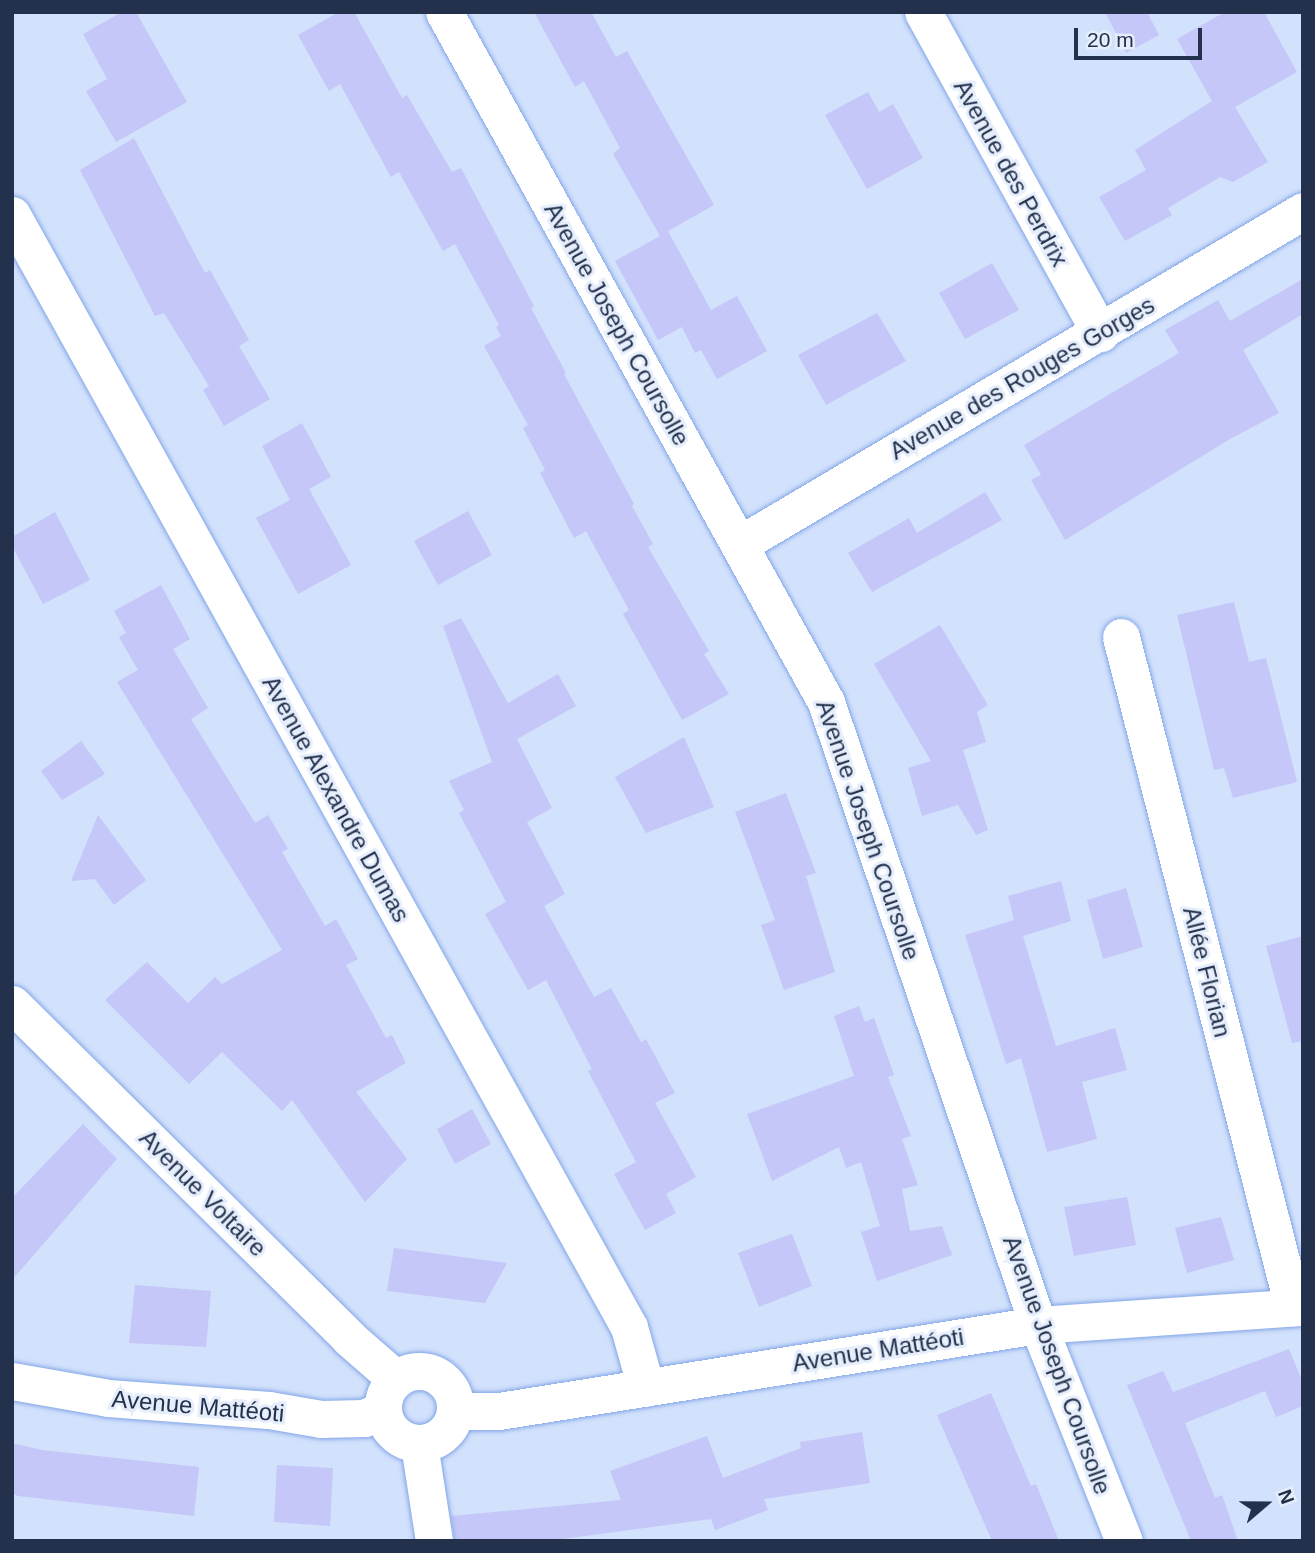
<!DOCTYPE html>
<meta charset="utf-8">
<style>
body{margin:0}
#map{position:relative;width:1315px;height:1553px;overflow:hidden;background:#d2e1fc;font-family:Arial,sans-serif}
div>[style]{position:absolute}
.building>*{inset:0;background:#c4c7f7}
.roads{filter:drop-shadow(0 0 2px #83a6e7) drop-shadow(0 0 2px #83a6e7)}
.minor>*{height:37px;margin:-18.5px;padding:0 18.5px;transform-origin:18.5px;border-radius:18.5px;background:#fff}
.minor>.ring{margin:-18.5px;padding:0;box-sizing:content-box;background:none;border:37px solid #fff;border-radius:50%}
span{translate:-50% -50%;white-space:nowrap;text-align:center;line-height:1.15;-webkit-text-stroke:6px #e6eefc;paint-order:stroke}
.street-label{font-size:24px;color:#23314c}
.frame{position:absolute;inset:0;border:14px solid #23314c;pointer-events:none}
.north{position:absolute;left:1231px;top:1469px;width:70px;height:70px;-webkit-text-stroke:5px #e6eefc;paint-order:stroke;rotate:70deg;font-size:19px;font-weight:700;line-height:28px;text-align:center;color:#23314c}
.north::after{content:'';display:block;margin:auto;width:24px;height:32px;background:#23314c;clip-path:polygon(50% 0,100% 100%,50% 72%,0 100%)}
.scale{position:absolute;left:1074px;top:28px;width:128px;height:32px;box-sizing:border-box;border:4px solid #23314c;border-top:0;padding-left:9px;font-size:21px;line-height:24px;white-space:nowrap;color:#23314c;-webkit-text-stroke:5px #e6eefc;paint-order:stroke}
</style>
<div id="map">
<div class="building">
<i style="clip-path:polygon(122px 12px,136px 12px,187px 102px,116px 142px,86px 91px,107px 79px,83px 34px)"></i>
<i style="clip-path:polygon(339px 12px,354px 12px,402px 98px,407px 95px,452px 172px,461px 168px,534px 306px,531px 308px,566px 373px,564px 374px,634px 504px,632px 506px,653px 544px,648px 547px,709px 651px,704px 654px,729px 694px,682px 720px,623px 614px,629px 610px,586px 531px,574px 538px,540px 473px,545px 470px,523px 428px,528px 425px,484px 346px,501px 336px,496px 327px,499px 325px,455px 244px,443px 251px,399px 172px,391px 177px,340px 84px,329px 91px,298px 35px)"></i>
<i style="clip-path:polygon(534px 12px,591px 12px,616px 57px,627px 51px,714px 205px,668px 231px,711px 310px,737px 296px,767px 351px,717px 379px,701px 350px,695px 353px,682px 327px,658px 340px,615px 261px,660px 236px,613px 154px,620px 148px,584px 81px,575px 87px)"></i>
<i style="clip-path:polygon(1105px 12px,1147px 12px,1159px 35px,1126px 53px)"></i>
<i style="clip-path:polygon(1225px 12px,1264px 12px,1297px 72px,1235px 107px,1268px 162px,1233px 182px,1220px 177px,1168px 208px,1172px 215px,1125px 241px,1099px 197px,1146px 170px,1135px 150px,1212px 101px,1177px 39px)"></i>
<i style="clip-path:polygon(868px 92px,879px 112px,893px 104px,923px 158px,867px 189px,825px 115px)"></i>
<i style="clip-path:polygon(134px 138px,205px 273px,210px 270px,249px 340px,239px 346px,270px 399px,224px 426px,203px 390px,209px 386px,164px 313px,155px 316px,80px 170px)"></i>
<i style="clip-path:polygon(992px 263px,1019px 310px,965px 339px,939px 293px)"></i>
<i style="clip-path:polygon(1303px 279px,1303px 314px,1243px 350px,1279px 413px,1230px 439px,1065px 540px,1031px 480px,1041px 475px,1024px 445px,1179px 353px,1165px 330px,1218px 300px,1230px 321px)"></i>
<i style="clip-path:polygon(877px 313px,906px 361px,826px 405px,798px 355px)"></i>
<i style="clip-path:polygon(302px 423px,331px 477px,309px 489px,351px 565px,298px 594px,256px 518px,290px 500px,262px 446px)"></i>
<i style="clip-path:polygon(985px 492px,1002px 520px,872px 592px,848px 553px,909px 518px,917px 533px)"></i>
<i style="clip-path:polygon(468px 511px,492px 555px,438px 585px,414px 541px)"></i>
<i style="clip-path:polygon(55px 512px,90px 580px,43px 604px,12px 546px,12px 537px)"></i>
<i style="clip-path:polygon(161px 585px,190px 639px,173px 649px,208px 708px,191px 719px,255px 823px,268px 815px,288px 849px,282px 852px,325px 926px,336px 919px,358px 959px,346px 965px,386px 1038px,392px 1035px,406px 1063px,356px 1092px,407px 1159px,365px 1202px,292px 1100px,282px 1111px,222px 1052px,189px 1084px,105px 1000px,147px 962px,188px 1003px,215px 977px,222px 984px,282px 950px,117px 682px,138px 670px,119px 637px,126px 633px,114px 611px)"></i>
<i style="clip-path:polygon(1234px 602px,1249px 662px,1266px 658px,1297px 782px,1233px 798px,1224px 768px,1214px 770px,1177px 615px)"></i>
<i style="clip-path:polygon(461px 618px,508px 703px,558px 674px,576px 706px,517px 739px,552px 808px,527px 822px,565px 894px,544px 906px,594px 997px,611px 988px,641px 1042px,646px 1039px,675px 1093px,655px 1103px,696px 1177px,666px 1194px,676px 1213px,645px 1230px,614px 1174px,636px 1162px,588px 1071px,592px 1069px,546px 980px,528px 990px,485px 914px,506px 902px,459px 813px,464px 810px,449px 781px,492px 762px,443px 626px)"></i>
<i style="clip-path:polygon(940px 625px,988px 705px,977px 712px,986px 742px,963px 750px,988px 830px,976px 835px,958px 805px,922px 816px,908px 768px,931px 761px,874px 664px)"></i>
<i style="clip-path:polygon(684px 737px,714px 807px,646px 833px,615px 777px)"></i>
<i style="clip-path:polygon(81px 741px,105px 774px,62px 800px,41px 771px)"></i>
<i style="clip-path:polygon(786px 793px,816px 873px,806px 876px,835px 972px,784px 990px,761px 925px,775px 920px,735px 812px)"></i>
<i style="clip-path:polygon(98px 815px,146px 880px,114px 905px,95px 879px,71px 881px)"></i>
<i style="clip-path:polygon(1061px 881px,1071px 921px,1023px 936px,1056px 1046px,1115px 1028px,1127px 1070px,1082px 1082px,1097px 1139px,1047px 1152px,1021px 1058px,1006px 1064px,965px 935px,1014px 920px,1008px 896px)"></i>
<i style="clip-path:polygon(1126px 888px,1143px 947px,1103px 959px,1087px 900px)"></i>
<i style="clip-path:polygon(1303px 936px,1303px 1041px,1292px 1043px,1266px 946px)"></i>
<i style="clip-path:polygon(859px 1006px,865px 1022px,874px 1018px,894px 1075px,888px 1077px,911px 1136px,902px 1139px,918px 1185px,902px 1189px,910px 1231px,942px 1226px,952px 1255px,877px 1281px,861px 1232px,880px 1226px,861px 1162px,846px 1168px,839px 1147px,772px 1181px,747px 1114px,854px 1076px,834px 1016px)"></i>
<i style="clip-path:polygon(472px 1109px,491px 1144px,455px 1164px,437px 1129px)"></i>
<i style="clip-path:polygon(83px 1124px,117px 1159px,12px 1280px,12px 1198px)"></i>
<i style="clip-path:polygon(1127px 1197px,1136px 1245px,1074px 1256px,1064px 1207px)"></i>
<i style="clip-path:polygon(1221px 1217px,1234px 1260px,1187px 1273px,1175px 1228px)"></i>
<i style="clip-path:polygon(792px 1234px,812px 1286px,759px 1307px,738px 1253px)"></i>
<i style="clip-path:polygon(394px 1248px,507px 1263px,485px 1303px,387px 1291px)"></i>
<i style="clip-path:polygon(135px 1285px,211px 1291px,206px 1347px,129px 1343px)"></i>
<i style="clip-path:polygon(1289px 1349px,1303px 1383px,1303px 1406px,1276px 1417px,1265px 1391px,1185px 1423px,1215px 1498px,1222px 1495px,1238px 1541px,1191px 1541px,1127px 1385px,1163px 1371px,1173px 1392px)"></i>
<i style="clip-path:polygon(991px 1393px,1031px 1486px,1036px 1484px,1059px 1541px,992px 1541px,937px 1415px)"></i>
<i style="clip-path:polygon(862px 1432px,870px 1483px,764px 1499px,768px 1510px,715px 1530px,711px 1519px,548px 1541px,455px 1541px,451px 1516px,621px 1500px,610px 1471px,707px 1436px,723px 1478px,801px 1448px,800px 1442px)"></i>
<i style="clip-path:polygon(12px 1443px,42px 1450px,199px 1467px,194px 1516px,18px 1496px,12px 1493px)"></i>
<i style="clip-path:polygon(277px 1465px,333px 1468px,330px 1526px,274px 1522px)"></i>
</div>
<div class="roads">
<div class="minor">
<i style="left:444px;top:12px;width:789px;rotate:61.03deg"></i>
<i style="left:826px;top:702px;width:658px;rotate:71.21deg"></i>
<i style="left:1038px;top:1325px;width:232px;rotate:68.3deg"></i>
<i style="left:923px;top:12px;width:367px;rotate:61.1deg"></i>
<i style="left:12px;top:215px;width:1272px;rotate:60.98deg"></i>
<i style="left:629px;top:1327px;width:63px;rotate:74.4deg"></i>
<i style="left:740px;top:544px;width:654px;rotate:-30.6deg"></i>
<i style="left:1121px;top:637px;width:692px;rotate:75.6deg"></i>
<i style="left:12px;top:1004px;width:474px;rotate:44.7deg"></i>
<i style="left:349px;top:1338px;width:62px;rotate:41.1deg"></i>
<i class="ring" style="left:383px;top:1371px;width:35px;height:35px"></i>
<i style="left:12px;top:1381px;width:97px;rotate:10deg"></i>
<i style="left:108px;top:1398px;width:161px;rotate:4.3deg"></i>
<i style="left:269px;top:1410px;width:53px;rotate:9.8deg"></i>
<i style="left:321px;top:1419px;width:43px;rotate:-1.3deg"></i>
<i style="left:364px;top:1418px;width:20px;rotate:-24deg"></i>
<i style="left:455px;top:1411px;width:44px"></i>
<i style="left:499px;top:1411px;width:546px;rotate:-9.07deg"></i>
<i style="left:1038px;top:1325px;width:266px;rotate:-3.9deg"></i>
<i style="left:419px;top:1444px;width:98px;rotate:81.2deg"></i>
</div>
</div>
<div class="street-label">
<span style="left:1011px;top:173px;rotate:61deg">Avenue des Perdrix</span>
<span style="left:617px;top:324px;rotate:61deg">Avenue Joseph Coursolle</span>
<span style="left:1022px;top:378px;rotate:-30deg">Avenue des Rouges Gorges</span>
<span style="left:336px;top:799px;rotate:61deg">Avenue Alexandre Dumas</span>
<span style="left:868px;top:830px;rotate:71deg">Avenue Joseph Coursolle</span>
<span style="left:1207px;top:972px;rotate:76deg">Allée Florian</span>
<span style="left:203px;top:1193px;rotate:45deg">Avenue Voltaire</span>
<span style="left:878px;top:1350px;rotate:-9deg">Avenue Mattéoti</span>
<span style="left:1057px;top:1365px;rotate:70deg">Avenue Joseph Coursolle</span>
<span style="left:198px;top:1406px;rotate:5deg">Avenue Mattéoti</span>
</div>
<div class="frame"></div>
<div class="north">N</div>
<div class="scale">20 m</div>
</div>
